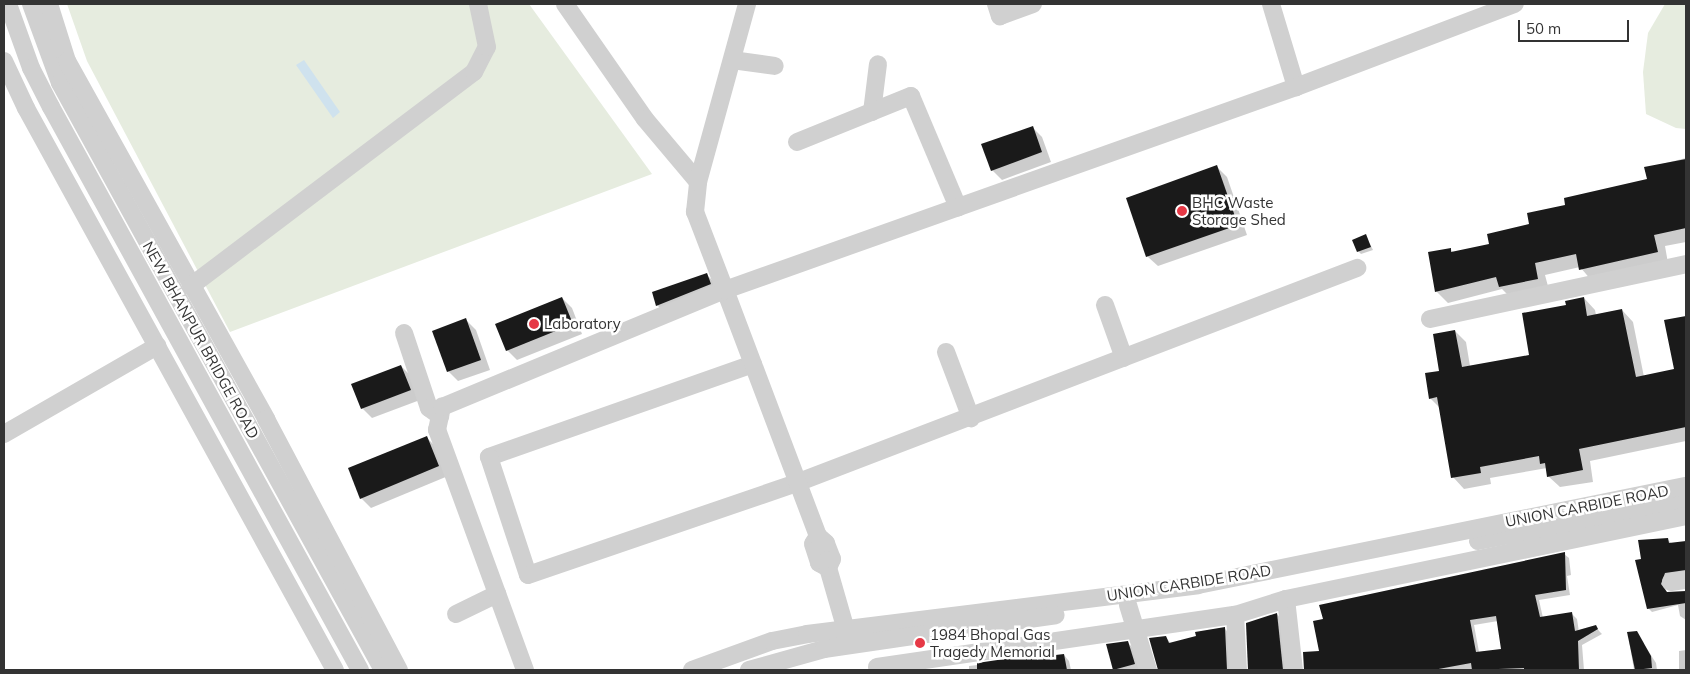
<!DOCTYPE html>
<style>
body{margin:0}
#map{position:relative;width:1690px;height:674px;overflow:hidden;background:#fff;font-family:Mulish,sans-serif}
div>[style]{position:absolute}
.green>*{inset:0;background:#e6ecdf}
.water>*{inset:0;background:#cfe2ee}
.shadow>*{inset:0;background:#0003}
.building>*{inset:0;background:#1a1a1a}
.minor>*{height:18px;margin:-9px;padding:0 9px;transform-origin:9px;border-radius:9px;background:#d0d0d0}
.dots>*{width:14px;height:14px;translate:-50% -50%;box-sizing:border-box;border:2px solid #fff;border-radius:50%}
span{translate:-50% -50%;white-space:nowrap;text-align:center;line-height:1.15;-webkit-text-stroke:5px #fff;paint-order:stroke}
.poi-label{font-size:15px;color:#333}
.left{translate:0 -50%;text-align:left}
.street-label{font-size:15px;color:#333}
.frame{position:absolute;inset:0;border:5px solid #333;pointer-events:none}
.scale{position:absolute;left:1518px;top:20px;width:111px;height:22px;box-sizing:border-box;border:2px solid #333;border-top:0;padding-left:6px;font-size:15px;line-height:18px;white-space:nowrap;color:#333;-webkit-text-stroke:4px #fff;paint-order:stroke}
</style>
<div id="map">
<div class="green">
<i style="clip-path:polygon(67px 4px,529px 4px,652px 174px,230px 332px,87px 61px)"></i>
<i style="clip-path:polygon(1665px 4px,1686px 4px,1686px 129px,1676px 128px,1646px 114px,1643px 72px,1648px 33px)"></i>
</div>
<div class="water">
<i style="clip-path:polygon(304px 60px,340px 112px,333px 118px,296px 65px)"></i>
</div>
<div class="shadow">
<i style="clip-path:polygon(1032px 127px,1042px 137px,1051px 162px,1002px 180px,992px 170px)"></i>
<i style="clip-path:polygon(1686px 158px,1686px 242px,1665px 246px,1668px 263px,1592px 281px,1580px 267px,1545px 275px,1549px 290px,1511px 298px,1502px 289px,1448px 303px,1437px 292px,1429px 253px,1450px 249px,1454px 253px,1491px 245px,1567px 206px,1648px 180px,1646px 168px)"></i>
<i style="clip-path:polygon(1217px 167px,1227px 177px,1247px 235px,1158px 266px,1148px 257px,1127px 198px)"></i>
<i style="clip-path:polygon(1366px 236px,1373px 250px,1361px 254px,1358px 251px)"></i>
<i style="clip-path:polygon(707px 275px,717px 285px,667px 315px,657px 305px)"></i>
<i style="clip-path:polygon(562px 298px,572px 308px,582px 334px,517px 360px,507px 350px)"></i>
<i style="clip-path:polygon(1584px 298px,1595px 310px,1596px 315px,1622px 310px,1633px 322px,1644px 377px,1676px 370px,1666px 321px,1686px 317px,1686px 441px,1590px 461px,1593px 482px,1560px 487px,1548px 476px,1547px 468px,1490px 478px,1491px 484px,1464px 489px,1453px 477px,1441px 409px,1430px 398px,1455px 331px,1466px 342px,1470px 366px,1530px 356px,1567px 307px)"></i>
<i style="clip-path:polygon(466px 320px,476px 330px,490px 370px,458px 381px,448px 371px)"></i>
<i style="clip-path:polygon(401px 366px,411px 376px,420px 400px,372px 418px,362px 408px)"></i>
<i style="clip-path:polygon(426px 437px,436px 447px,448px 476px,371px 508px,361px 498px)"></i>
<i style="clip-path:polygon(1667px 539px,1672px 544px,1686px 542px,1686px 575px,1665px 583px,1666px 593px,1686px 592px,1686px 620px,1680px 616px,1678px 605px,1652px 612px,1648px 608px,1643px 560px)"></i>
<i style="clip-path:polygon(evenodd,1564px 554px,1569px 558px,1571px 575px,1567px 576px,1570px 595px,1539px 600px,1543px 618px,1572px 614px,1577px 619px,1579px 632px,1596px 627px,1600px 632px,1602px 634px,1582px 645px,1584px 670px,1305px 670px,1304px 653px,1320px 652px,1564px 554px,1498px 621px,1503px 650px,1479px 652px,1474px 625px,1498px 621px)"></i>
<i style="clip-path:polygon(1277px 614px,1281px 619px,1287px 670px,1250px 670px,1247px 624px)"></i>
<i style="clip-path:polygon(1225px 629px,1229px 633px,1231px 670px,1159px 670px,1166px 637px,1171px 644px)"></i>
<i style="clip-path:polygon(1636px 632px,1656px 663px,1657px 670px,1634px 670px,1628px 634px)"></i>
<i style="clip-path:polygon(1128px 643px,1134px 649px,1141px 670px,1114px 670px,1108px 645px)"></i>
<i style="clip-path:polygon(1686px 650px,1686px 670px,1679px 670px,1679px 651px)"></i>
<i style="clip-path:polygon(1064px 655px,1069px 661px,1071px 670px,969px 670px,969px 666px)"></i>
</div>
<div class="building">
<i style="clip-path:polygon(1033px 126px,1042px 152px,991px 171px,981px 144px)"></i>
<i style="clip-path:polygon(1686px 159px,1686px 228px,1654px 235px,1658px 252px,1579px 270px,1576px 254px,1535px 263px,1538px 279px,1499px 287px,1496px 277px,1435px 292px,1428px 252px,1451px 248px,1451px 252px,1489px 244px,1487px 234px,1529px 224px,1527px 213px,1565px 205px,1564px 198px,1647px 179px,1644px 167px)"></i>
<i style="clip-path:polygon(1217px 165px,1238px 225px,1146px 257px,1126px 198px)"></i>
<i style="clip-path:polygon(1366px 234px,1371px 247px,1357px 252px,1352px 240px)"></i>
<i style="clip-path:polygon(707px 273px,711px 284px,656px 306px,652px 292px)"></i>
<i style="clip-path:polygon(562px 297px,573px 324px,506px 351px,495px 324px)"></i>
<i style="clip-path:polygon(1584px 297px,1587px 316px,1622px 309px,1636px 377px,1674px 369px,1664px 320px,1686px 316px,1686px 427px,1579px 449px,1583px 470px,1547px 477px,1545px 463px,1540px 464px,1539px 456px,1480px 467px,1481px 473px,1451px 478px,1437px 397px,1429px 399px,1425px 373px,1439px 371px,1433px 334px,1455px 330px,1462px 367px,1529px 355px,1522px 313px,1566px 305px,1565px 301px)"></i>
<i style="clip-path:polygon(466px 318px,481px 360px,447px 372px,432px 331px)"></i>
<i style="clip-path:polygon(401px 365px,411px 390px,361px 409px,351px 384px)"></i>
<i style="clip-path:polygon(427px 436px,439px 466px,360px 499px,348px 468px)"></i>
<i style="clip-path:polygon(1668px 538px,1669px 543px,1686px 541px,1686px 570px,1665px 573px,1661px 584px,1667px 592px,1686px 591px,1686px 603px,1647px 609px,1635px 560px,1641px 559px,1638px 540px)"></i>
<i style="clip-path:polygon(evenodd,1565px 552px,1566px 590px,1535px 595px,1540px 617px,1572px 612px,1575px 631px,1596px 625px,1598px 629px,1578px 641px,1579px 670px,1524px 670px,1524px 668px,1472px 670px,1471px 663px,1433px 670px,1304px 670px,1303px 652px,1319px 651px,1313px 621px,1323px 619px,1319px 605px,1565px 552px,1496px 616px,1501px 649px,1476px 652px,1470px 620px,1496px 616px)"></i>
<i style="clip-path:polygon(1277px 613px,1283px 670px,1248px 670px,1246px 623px)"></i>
<i style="clip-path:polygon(1225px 627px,1227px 670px,1158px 670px,1149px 638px,1166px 636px,1169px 643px,1196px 636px,1195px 632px)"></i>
<i style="clip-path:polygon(1637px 631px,1651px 656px,1652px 668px,1635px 670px,1627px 632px)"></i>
<i style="clip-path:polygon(1128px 641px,1135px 664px,1113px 670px,1106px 644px)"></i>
<i style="clip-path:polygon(1046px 653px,1047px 656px,1064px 654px,1067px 670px,977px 670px,977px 663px)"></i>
</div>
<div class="minor">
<i style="left:8px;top:4px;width:68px;rotate:70.2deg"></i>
<i style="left:31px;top:68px;width:44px;rotate:62.9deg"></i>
<i style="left:51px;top:107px;width:642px;rotate:61.24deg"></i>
<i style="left:31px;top:4px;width:84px;rotate:69.8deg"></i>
<i style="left:60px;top:83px;width:670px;rotate:61.18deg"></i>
<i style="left:49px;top:4px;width:60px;rotate:72.5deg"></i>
<i style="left:67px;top:61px;width:410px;rotate:60.9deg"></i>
<i style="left:266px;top:419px;width:284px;rotate:62.1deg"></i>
<i style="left:565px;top:4px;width:140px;rotate:55.2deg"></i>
<i style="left:645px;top:119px;width:82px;rotate:49.9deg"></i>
<i style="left:996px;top:4px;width:13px;rotate:72deg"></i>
<i style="left:1000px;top:16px;width:35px;rotate:-20deg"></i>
<i style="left:1271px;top:4px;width:87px;rotate:73.2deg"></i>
<i style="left:732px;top:60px;width:43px;rotate:7.9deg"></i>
<i style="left:4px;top:61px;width:52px;rotate:64.9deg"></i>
<i style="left:26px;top:108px;width:641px;rotate:61.2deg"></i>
<i style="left:872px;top:112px;width:48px;rotate:-82.9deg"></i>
<i style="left:797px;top:142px;width:123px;rotate:-22deg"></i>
<i style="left:911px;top:96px;width:121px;rotate:67.1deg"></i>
<i style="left:191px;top:286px;width:355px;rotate:-37.1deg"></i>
<i style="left:474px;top:72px;width:28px;rotate:-63deg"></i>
<i style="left:487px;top:47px;width:44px;rotate:-101.8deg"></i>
<i style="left:1105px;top:305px;width:56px;rotate:70.3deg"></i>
<i style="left:1430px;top:319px;width:262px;rotate:-12.1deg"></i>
<i style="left:404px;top:333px;width:79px;rotate:71.6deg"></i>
<i style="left:429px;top:408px;width:14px;rotate:36deg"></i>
<i style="left:946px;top:352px;width:71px;rotate:69.3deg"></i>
<i style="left:753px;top:364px;width:280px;rotate:160.6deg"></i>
<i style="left:489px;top:457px;width:124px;rotate:71.7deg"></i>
<i style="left:528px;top:575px;width:287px;rotate:-18.9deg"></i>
<i style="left:799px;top:482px;width:598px;rotate:-20.98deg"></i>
<i style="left:4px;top:434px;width:177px;rotate:-29.9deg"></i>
<i style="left:818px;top:536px;width:9px;rotate:122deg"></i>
<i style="left:813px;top:544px;width:20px;rotate:72deg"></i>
<i style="left:819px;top:563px;width:10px;rotate:29deg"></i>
<i style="left:1478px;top:541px;width:212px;rotate:-10.9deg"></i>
<i style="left:1671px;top:582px;width:15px;rotate:-8deg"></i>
<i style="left:1286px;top:599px;width:71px;rotate:83.6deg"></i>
<i style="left:1128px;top:605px;width:68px;rotate:72.9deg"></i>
<i style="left:456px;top:614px;width:46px;rotate:-26deg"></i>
<i style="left:1235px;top:615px;width:55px;rotate:86.9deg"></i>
<i style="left:850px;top:644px;width:79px;rotate:-106.1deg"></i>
<i style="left:828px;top:568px;width:10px;rotate:-66deg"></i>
<i style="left:832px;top:559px;width:17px;rotate:-111deg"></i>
<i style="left:826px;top:543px;width:11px;rotate:-139deg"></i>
<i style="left:818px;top:536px;width:263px;rotate:-110.7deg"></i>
<i style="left:725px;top:290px;width:606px;rotate:-19.57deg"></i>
<i style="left:1296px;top:87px;width:234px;rotate:-20.8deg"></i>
<i style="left:877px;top:667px;width:362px;rotate:-8.3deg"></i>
<i style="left:1235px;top:615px;width:53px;rotate:-17.4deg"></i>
<i style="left:1286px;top:599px;width:409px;rotate:-11.7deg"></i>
<i style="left:525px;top:670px;width:256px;rotate:-110.1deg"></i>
<i style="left:437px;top:430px;width:24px;rotate:-78deg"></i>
<i style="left:442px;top:407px;width:306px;rotate:-22.5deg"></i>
<i style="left:725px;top:290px;width:84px;rotate:-111deg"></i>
<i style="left:695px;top:212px;width:30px;rotate:-84deg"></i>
<i style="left:698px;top:182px;width:185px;rotate:-74.6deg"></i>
<i style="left:692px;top:670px;width:85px;rotate:-19.9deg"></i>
<i style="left:772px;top:641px;width:36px;rotate:-11deg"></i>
<i style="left:807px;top:634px;width:394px;rotate:-7.1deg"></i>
<i style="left:1198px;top:585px;width:498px;rotate:-11.5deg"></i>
<i style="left:749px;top:670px;width:78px;rotate:-15.6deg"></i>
<i style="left:824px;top:649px;width:234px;rotate:-8.3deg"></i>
</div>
<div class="dots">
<i style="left:1182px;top:211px;background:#e63946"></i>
<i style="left:534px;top:324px;background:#e63946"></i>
<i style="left:920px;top:643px;background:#e63946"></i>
</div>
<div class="poi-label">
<span class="left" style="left:1192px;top:211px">BHC Waste<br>Storage Shed</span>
<span class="left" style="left:544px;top:324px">Laboratory</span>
<span class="left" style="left:930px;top:643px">1984 Bhopal Gas<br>Tragedy Memorial</span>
</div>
<div class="street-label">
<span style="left:201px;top:340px;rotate:61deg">NEW BHANPUR BRIDGE ROAD</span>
<span style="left:1587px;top:506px;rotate:-11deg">UNION CARBIDE ROAD</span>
<span style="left:1189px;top:583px;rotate:-9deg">UNION CARBIDE ROAD</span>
</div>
<div class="frame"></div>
<div class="scale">50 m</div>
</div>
